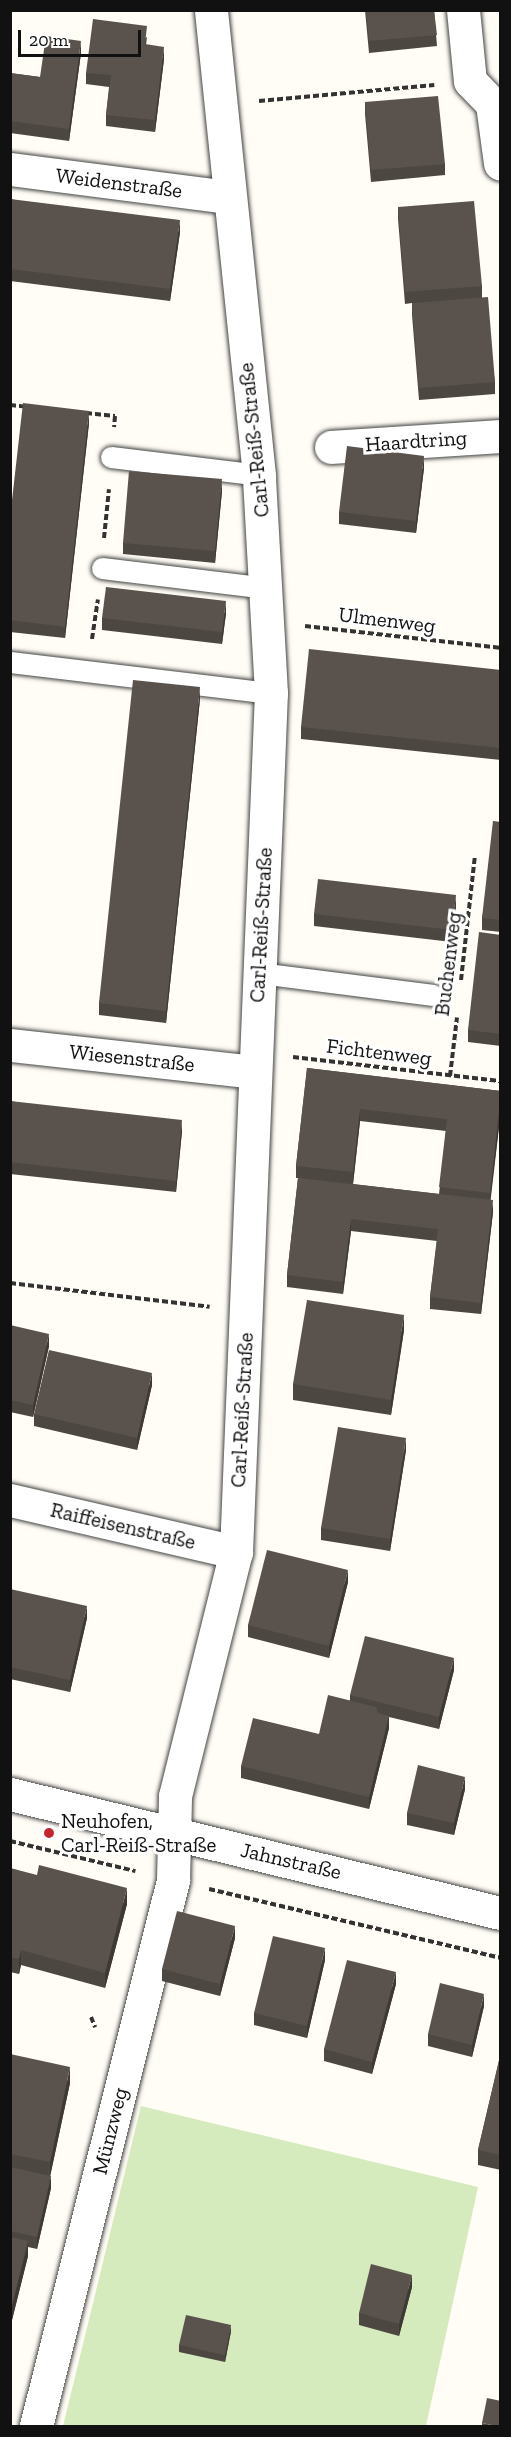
<!DOCTYPE html>
<meta charset="utf-8">
<style>
body{margin:0}
#map{position:relative;width:511px;height:2437px;overflow:hidden;background:#fffdf5;font-family:"Zilla Slab",serif}
div>[style]{position:absolute}
.green>*{inset:0;background:#d5ebbd}
.path>*{height:4px;margin-top:-2px;transform-origin:0;background:repeating-linear-gradient(90deg,#333 0 6px,transparent 0 9px)}
.roads{filter:drop-shadow(0 0 2px #444) drop-shadow(0 0 2px #444)}
.service>*{height:21px;margin:-10.5px;padding:0 10.5px;transform-origin:10.5px;border-radius:10.5px;background:#fff}
.minor>*{height:33px;margin:-16.5px;padding:0 16.5px;transform-origin:16.5px;border-radius:16.5px;background:#fff}
.tertiary>*{height:33px;margin:-16.5px;padding:0 16.5px;transform-origin:16.5px;border-radius:16.5px;background:#fff}
.wall>*{inset:0;background:#4d4742}
.shaded-wall>*{inset:0;background:#3f3936}
.building>*{inset:0;background:#5a524d}
.dots>*{width:16px;height:16px;translate:-50% -50%;box-sizing:border-box;border:3px solid #fff;border-radius:50%}
span{translate:-50% -50%;white-space:nowrap;text-align:center;line-height:1.15;-webkit-text-stroke:6px #fff;paint-order:stroke}
.street-label{font-size:21px;color:#111}
.poi-label{font-size:21px;color:#111}
.left{translate:0 -50%;text-align:left}
.frame{position:absolute;inset:0;border:12px solid #111;pointer-events:none}
.scale{position:absolute;left:18px;top:30px;width:123px;height:27px;box-sizing:border-box;border:3px solid #111;border-top:0;padding-left:8px;font-size:18px;line-height:21px;white-space:nowrap;color:#111;-webkit-text-stroke:4px #fff;paint-order:stroke}
</style>
<div id="map">
<div class="green">
<i style="clip-path:polygon(141px 2106px,478px 2187px,426px 2426px,63px 2426px)"></i>
</div>
<div class="path">
<i style="left:259px;top:101px;width:176px;rotate:-5.2deg"></i>
<i style="left:10px;top:405px;width:18px;rotate:6deg"></i>
<i style="left:86px;top:413px;width:29px;rotate:6deg"></i>
<i style="left:115px;top:416px;width:11px;rotate:95deg"></i>
<i style="left:104px;top:538px;width:49px;rotate:-84.2deg"></i>
<i style="left:305px;top:626px;width:196px;rotate:6.4deg"></i>
<i style="left:92px;top:639px;width:40px;rotate:-81.5deg"></i>
<i style="left:461px;top:980px;width:125px;rotate:-83.6deg"></i>
<i style="left:293px;top:1057px;width:208px;rotate:6.6deg"></i>
<i style="left:450px;top:1076px;width:59px;rotate:-83.2deg"></i>
<i style="left:10px;top:1283px;width:201px;rotate:6.8deg"></i>
<i style="left:10px;top:1841px;width:129px;rotate:13.5deg"></i>
<i style="left:209px;top:1889px;width:299px;rotate:13.3deg"></i>
<i style="left:91px;top:2017px;width:11px;rotate:68deg"></i>
</div>
<div class="roads">
<div class="service">
<i style="left:111px;top:457px;width:149px;rotate:6.9deg"></i>
<i style="left:102px;top:568px;width:166px;rotate:6.9deg"></i>
<i style="left:10px;top:662px;width:263px;rotate:6.8deg"></i>
<i style="left:259px;top:973px;width:175px;rotate:7.2deg"></i>
</div>
<div class="minor">
<i style="left:463px;top:10px;width:71px;rotate:84.4deg"></i>
<i style="left:470px;top:81px;width:32px;rotate:46deg"></i>
<i style="left:492px;top:104px;width:60px;rotate:82.3deg"></i>
<i style="left:10px;top:169px;width:220px;rotate:7.3deg"></i>
<i style="left:331px;top:447px;width:169px;rotate:-3.7deg"></i>
<i style="left:10px;top:1045px;width:245px;rotate:6.3deg"></i>
<i style="left:10px;top:1500px;width:232px;rotate:13deg"></i>
<i style="left:36px;top:2426px;width:563px;rotate:-75.91deg"></i>
<i style="left:173px;top:1880px;width:84px;rotate:-88.6deg"></i>
<i style="left:175px;top:1796px;width:252px;rotate:-76deg"></i>
<i style="left:236px;top:1552px;width:860px;rotate:-87.67deg"></i>
<i style="left:271px;top:693px;width:218px;rotate:-93.2deg"></i>
<i style="left:259px;top:475px;width:467px;rotate:-95.9deg"></i>
</div>
<div class="tertiary">
<i style="left:10px;top:1794px;width:504px;rotate:13.65deg"></i>
</div>
</div>
<div class="wall">
<i style="clip-path:polygon(365px 10px,434px 10px,437px 46px,369px 53px)"></i>
<i style="clip-path:polygon(147px 37px,146px 45px,164px 59px,155px 132px,106px 126px,106px 115px,109px 87px,86px 84px,86px 73px)"></i>
<i style="clip-path:polygon(81px 53px,69px 141px,10px 133px,10px 73px,40px 77px)"></i>
<i style="clip-path:polygon(365px 102px,445px 164px,445px 175px,371px 182px,365px 114px)"></i>
<i style="clip-path:polygon(10px 199px,180px 232px,170px 301px,10px 281px)"></i>
<i style="clip-path:polygon(398px 207px,482px 286px,482px 297px,495px 382px,495px 394px,419px 400px,412px 315px,412px 303px,405px 304px,398px 219px)"></i>
<i style="clip-path:polygon(89px 423px,65px 638px,10px 632px,10px 518px)"></i>
<i style="clip-path:polygon(424px 468px,416px 533px,339px 524px,339px 512px)"></i>
<i style="clip-path:polygon(222px 491px,215px 563px,123px 554px,123px 543px)"></i>
<i style="clip-path:polygon(226px 613px,222px 644px,102px 630px,102px 618px)"></i>
<i style="clip-path:polygon(501px 670px,501px 760px,301px 739px,301px 727px)"></i>
<i style="clip-path:polygon(200px 699px,166px 1023px,99px 1015px,99px 1003px)"></i>
<i style="clip-path:polygon(501px 822px,501px 932px,482px 930px,482px 918px)"></i>
<i style="clip-path:polygon(456px 907px,452px 942px,314px 926px,314px 914px)"></i>
<i style="clip-path:polygon(501px 935px,501px 1046px,468px 1042px,468px 1030px)"></i>
<i style="clip-path:polygon(evenodd,307px 1068px,501px 1091px,501px 1110px,490px 1200px,493px 1212px,481px 1314px,430px 1309px,430px 1297px,437px 1241px,351px 1231px,343px 1294px,287px 1287px,287px 1275px,298px 1178px,296px 1178px,296px 1166px,307px 1068px,360px 1121px,446px 1131px,439px 1194px,353px 1184px,360px 1121px)"></i>
<i style="clip-path:polygon(10px 1101px,182px 1131px,176px 1192px,10px 1174px)"></i>
<i style="clip-path:polygon(10px 1325px,49px 1346px,33px 1417px,10px 1412px)"></i>
<i style="clip-path:polygon(404px 1330px,391px 1415px,293px 1400px,293px 1384px)"></i>
<i style="clip-path:polygon(152px 1385px,137px 1450px,34px 1426px,34px 1414px)"></i>
<i style="clip-path:polygon(406px 1450px,390px 1551px,321px 1540px,321px 1528px)"></i>
<i style="clip-path:polygon(348px 1582px,329px 1658px,248px 1637px,248px 1625px)"></i>
<i style="clip-path:polygon(10px 1589px,87px 1618px,70px 1692px,10px 1679px)"></i>
<i style="clip-path:polygon(454px 1670px,439px 1729px,389px 1717px,389px 1728px,369px 1809px,241px 1778px,241px 1766px,319px 1734px,350px 1700px,350px 1695px)"></i>
<i style="clip-path:polygon(465px 1789px,454px 1835px,407px 1825px,407px 1813px)"></i>
<i style="clip-path:polygon(10px 1868px,127px 1904px,105px 1988px,21px 1965px,19px 1974px,10px 1972px)"></i>
<i style="clip-path:polygon(235px 1938px,220px 1996px,162px 1981px,162px 1969px)"></i>
<i style="clip-path:polygon(325px 1960px,307px 2038px,254px 2025px,254px 2013px)"></i>
<i style="clip-path:polygon(396px 1984px,372px 2074px,324px 2061px,324px 2049px)"></i>
<i style="clip-path:polygon(484px 2006px,472px 2057px,428px 2046px,428px 2034px)"></i>
<i style="clip-path:polygon(501px 2052px,501px 2170px,478px 2165px,478px 2150px)"></i>
<i style="clip-path:polygon(10px 2054px,70px 2083px,50px 2176px,51px 2188px,37px 2249px,28px 2247px,28px 2256px,10px 2328px)"></i>
<i style="clip-path:polygon(412px 2287px,399px 2336px,359px 2325px,359px 2313px)"></i>
<i style="clip-path:polygon(231px 2331px,225px 2362px,179px 2352px,179px 2345px)"></i>
<i style="clip-path:polygon(482px 2423px,501px 2427px,482px 2427px)"></i>
</div>
<div class="shaded-wall">
<i style="clip-path:polygon(81px 41px,81px 53px,69px 141px,69px 129px)"></i>
<i style="clip-path:polygon(164px 47px,164px 59px,155px 132px,155px 120px)"></i>
<i style="clip-path:polygon(180px 220px,180px 232px,170px 301px,170px 289px)"></i>
<i style="clip-path:polygon(89px 411px,89px 423px,65px 638px,65px 627px)"></i>
<i style="clip-path:polygon(424px 456px,424px 468px,416px 533px,416px 521px)"></i>
<i style="clip-path:polygon(222px 479px,222px 491px,215px 563px,215px 551px)"></i>
<i style="clip-path:polygon(226px 601px,226px 613px,222px 644px,222px 632px)"></i>
<i style="clip-path:polygon(200px 687px,200px 699px,166px 1023px,166px 1011px)"></i>
<i style="clip-path:polygon(456px 895px,456px 907px,452px 942px,452px 930px)"></i>
<i style="clip-path:polygon(501px 1098px,501px 1110px,490px 1205px,490px 1193px)"></i>
<i style="clip-path:polygon(360px 1109px,360px 1121px,353px 1184px,353px 1172px)"></i>
<i style="clip-path:polygon(182px 1120px,182px 1131px,176px 1192px,176px 1181px)"></i>
<i style="clip-path:polygon(493px 1200px,493px 1212px,481px 1314px,481px 1303px)"></i>
<i style="clip-path:polygon(351px 1219px,351px 1231px,343px 1294px,343px 1282px)"></i>
<i style="clip-path:polygon(404px 1315px,404px 1330px,391px 1415px,391px 1400px)"></i>
<i style="clip-path:polygon(49px 1334px,49px 1346px,33px 1417px,33px 1405px)"></i>
<i style="clip-path:polygon(152px 1373px,152px 1385px,137px 1450px,137px 1438px)"></i>
<i style="clip-path:polygon(406px 1438px,406px 1450px,390px 1551px,390px 1539px)"></i>
<i style="clip-path:polygon(348px 1570px,348px 1582px,329px 1658px,329px 1646px)"></i>
<i style="clip-path:polygon(87px 1606px,87px 1618px,70px 1692px,70px 1680px)"></i>
<i style="clip-path:polygon(454px 1658px,454px 1670px,439px 1729px,439px 1717px)"></i>
<i style="clip-path:polygon(389px 1716px,389px 1728px,369px 1809px,369px 1797px)"></i>
<i style="clip-path:polygon(465px 1777px,465px 1789px,454px 1835px,454px 1823px)"></i>
<i style="clip-path:polygon(127px 1888px,127px 1904px,105px 1988px,105px 1973px)"></i>
<i style="clip-path:polygon(235px 1926px,235px 1938px,220px 1996px,220px 1984px)"></i>
<i style="clip-path:polygon(325px 1948px,325px 1960px,307px 2038px,307px 2026px)"></i>
<i style="clip-path:polygon(21px 1950px,21px 1965px,19px 1974px,19px 1959px)"></i>
<i style="clip-path:polygon(396px 1972px,396px 1984px,372px 2074px,372px 2062px)"></i>
<i style="clip-path:polygon(484px 1994px,484px 2006px,472px 2057px,472px 2045px)"></i>
<i style="clip-path:polygon(70px 2067px,70px 2083px,50px 2177px,50px 2162px)"></i>
<i style="clip-path:polygon(51px 2176px,51px 2188px,37px 2249px,37px 2237px)"></i>
<i style="clip-path:polygon(28px 2241px,28px 2256px,10px 2328px,10px 2313px)"></i>
<i style="clip-path:polygon(412px 2275px,412px 2287px,399px 2336px,399px 2324px)"></i>
<i style="clip-path:polygon(231px 2325px,231px 2331px,225px 2362px,225px 2355px)"></i>
</div>
<div class="building">
<i style="clip-path:polygon(366px 10px,434px 10px,437px 35px,369px 41px)"></i>
<i style="clip-path:polygon(93px 19px,147px 26px,145px 44px,164px 47px,155px 120px,106px 115px,111px 75px,86px 73px)"></i>
<i style="clip-path:polygon(46px 36px,81px 41px,69px 129px,10px 121px,10px 73px,40px 77px)"></i>
<i style="clip-path:polygon(438px 96px,445px 164px,371px 170px,365px 102px)"></i>
<i style="clip-path:polygon(10px 199px,180px 220px,170px 289px,10px 269px)"></i>
<i style="clip-path:polygon(474px 201px,482px 286px,405px 292px,398px 207px)"></i>
<i style="clip-path:polygon(488px 297px,495px 382px,419px 388px,412px 303px)"></i>
<i style="clip-path:polygon(23px 403px,89px 411px,65px 627px,10px 620px,10px 518px)"></i>
<i style="clip-path:polygon(347px 446px,424px 456px,416px 521px,339px 512px)"></i>
<i style="clip-path:polygon(129px 471px,222px 479px,215px 551px,123px 543px)"></i>
<i style="clip-path:polygon(106px 587px,226px 601px,222px 632px,102px 618px)"></i>
<i style="clip-path:polygon(309px 649px,501px 670px,501px 748px,301px 727px)"></i>
<i style="clip-path:polygon(133px 680px,200px 687px,166px 1011px,99px 1003px)"></i>
<i style="clip-path:polygon(493px 821px,501px 822px,501px 920px,482px 918px)"></i>
<i style="clip-path:polygon(318px 879px,456px 895px,452px 930px,314px 914px)"></i>
<i style="clip-path:polygon(479px 932px,501px 935px,501px 1034px,468px 1030px)"></i>
<i style="clip-path:polygon(307px 1068px,501px 1091px,490px 1193px,439px 1187px,447px 1119px,360px 1109px,353px 1172px,296px 1166px)"></i>
<i style="clip-path:polygon(10px 1101px,182px 1120px,176px 1181px,10px 1162px)"></i>
<i style="clip-path:polygon(298px 1178px,493px 1200px,481px 1303px,430px 1297px,438px 1229px,351px 1219px,343px 1282px,287px 1275px)"></i>
<i style="clip-path:polygon(307px 1300px,404px 1315px,391px 1400px,293px 1384px)"></i>
<i style="clip-path:polygon(10px 1325px,49px 1334px,33px 1405px,10px 1400px)"></i>
<i style="clip-path:polygon(49px 1350px,152px 1373px,137px 1438px,34px 1414px)"></i>
<i style="clip-path:polygon(338px 1427px,406px 1438px,390px 1539px,321px 1528px)"></i>
<i style="clip-path:polygon(267px 1550px,348px 1570px,329px 1646px,248px 1625px)"></i>
<i style="clip-path:polygon(10px 1589px,87px 1606px,70px 1680px,10px 1667px)"></i>
<i style="clip-path:polygon(365px 1636px,454px 1658px,439px 1717px,350px 1695px)"></i>
<i style="clip-path:polygon(328px 1695px,376px 1707px,378px 1713px,389px 1716px,369px 1797px,241px 1766px,253px 1718px,319px 1734px)"></i>
<i style="clip-path:polygon(418px 1765px,465px 1777px,454px 1823px,407px 1813px)"></i>
<i style="clip-path:polygon(39px 1865px,127px 1888px,105px 1973px,21px 1950px,19px 1959px,10px 1957px,10px 1868px,37px 1875px)"></i>
<i style="clip-path:polygon(177px 1911px,235px 1926px,220px 1984px,162px 1969px)"></i>
<i style="clip-path:polygon(273px 1936px,325px 1948px,307px 2026px,254px 2013px)"></i>
<i style="clip-path:polygon(347px 1960px,396px 1972px,372px 2062px,324px 2049px)"></i>
<i style="clip-path:polygon(440px 1983px,484px 1994px,472px 2045px,428px 2034px)"></i>
<i style="clip-path:polygon(501px 2052px,501px 2155px,478px 2150px)"></i>
<i style="clip-path:polygon(10px 2054px,70px 2067px,50px 2162px,10px 2154px)"></i>
<i style="clip-path:polygon(10px 2167px,51px 2176px,37px 2237px,10px 2231px)"></i>
<i style="clip-path:polygon(10px 2237px,28px 2241px,10px 2313px)"></i>
<i style="clip-path:polygon(371px 2264px,412px 2275px,399px 2324px,359px 2313px)"></i>
<i style="clip-path:polygon(186px 2315px,231px 2325px,225px 2355px,179px 2345px)"></i>
<i style="clip-path:polygon(487px 2398px,501px 2401px,501px 2427px,482px 2423px)"></i>
</div>
<div class="dots">
<i style="left:49px;top:1833px;background:#c4262e"></i>
</div>
<div class="street-label">
<span style="left:119px;top:183px;rotate:7deg">Weidenstraße</span>
<span style="left:254px;top:440px;rotate:-96deg">Carl-Reiß-Straße</span>
<span style="left:416px;top:441px;rotate:-4deg">Haardtring</span>
<span style="left:387px;top:620px;rotate:7deg">Ulmenweg</span>
<span style="left:261px;top:925px;rotate:-87deg">Carl-Reiß-Straße</span>
<span style="left:448px;top:964px;rotate:-83deg">Buchenweg</span>
<span style="left:379px;top:1052px;rotate:7deg">Fichtenweg</span>
<span style="left:132px;top:1058px;rotate:6deg">Wiesenstraße</span>
<span style="left:242px;top:1410px;rotate:-87deg">Carl-Reiß-Straße</span>
<span style="left:123px;top:1526px;rotate:13deg">Raiffeisenstraße</span>
<span style="left:291px;top:1861px;rotate:13deg">Jahnstraße</span>
<span style="left:110px;top:2131px;rotate:-76deg">Münzweg</span>
</div>
<div class="poi-label">
<span class="left" style="left:61px;top:1833px">Neuhofen,<br>Carl-Reiß-Straße</span>
</div>
<div class="frame"></div>
<div class="scale">20 m</div>
</div>
